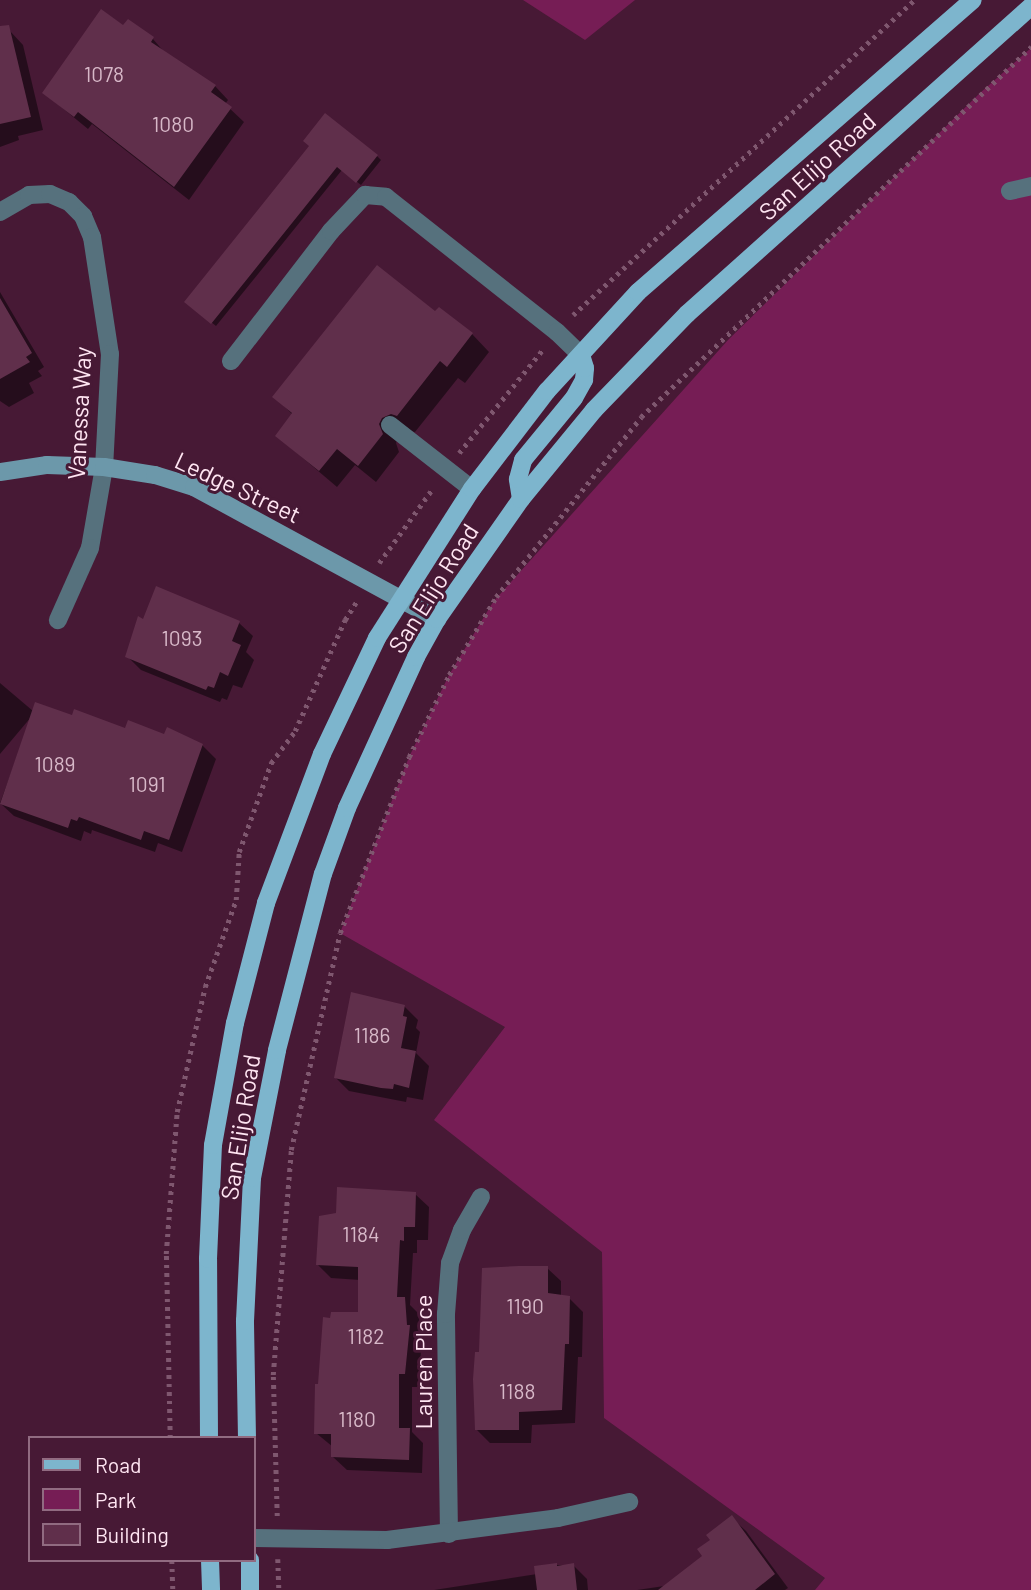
<!DOCTYPE html>
<style>
body{margin:0}
#map{position:relative;width:1031px;height:1590px;overflow:hidden;background:#471935;font-family:Barlow,sans-serif}
div>[style]{position:absolute}
.green>*{inset:0;background:#761d55}
.shadow>*{inset:0;background:#0007}
.building>*{inset:0;background:#602f4b}
.path>*{height:4.5px;margin-top:-2.25px;transform-origin:0;background:repeating-linear-gradient(90deg,#7f576f 0 3.5px,transparent 0 8.5px)}
.lane>*{height:18px;margin:-9px;padding:0 9px;transform-origin:9px;border-radius:9px;background:#56717d}
.street>*{height:18px;margin:-9px;padding:0 9px;transform-origin:9px;border-radius:9px;background:#56717d}
.secondary>*{height:18px;margin:-9px;padding:0 9px;transform-origin:9px;border-radius:9px;background:#6c98aa}
.primary>*{height:18px;margin:-9px;padding:0 9px;transform-origin:9px;border-radius:9px;background:#7db5cd}
span{translate:-50% -50%;white-space:nowrap;text-align:center;line-height:1.15;-webkit-text-stroke:6px #471935;paint-order:stroke}
.number-label{font-size:21px;color:#d7b8c8}
.number-label span{-webkit-text-stroke-width:0}
.street-label{font-size:24px;color:#ffe5f2}
.legend{position:absolute;left:28px;top:1436px;width:228px;height:126px;box-sizing:border-box;background:#471935;border:2px solid #916b81;margin:0;padding:9px 12px;list-style:none;font-size:21px;color:#ffe5f2}
.legend li{display:flex;align-items:center;gap:14px;height:35px}
.legend b{width:35px;border:2px solid #916b81}
</style>
<div id="map">
<div class="green">
<i style="clip-path:polygon(523px 0,635px 0,585px 40px)"></i>
<i style="clip-path:polygon(1031px 48px,1031px 1590px,815px 1590px,825px 1578px,604px 1418px,602px 1252px,434px 1120px,505px 1027px,340px 933px,409px 757px,449px 675px,493px 602px,728px 340px,980px 93px)"></i>
</div>
<div class="shadow">
<i style="clip-path:polygon(129px 21px,153px 39px,165px 53px,215px 86px,228px 100px,225px 104px,244px 122px,189px 200px,92px 124px,88px 129px,44px 93px)"></i>
<i style="clip-path:polygon(10px 31px,23px 45px,43px 130px,18px 136px,19px 140px,0 147px,0 33px)"></i>
<i style="clip-path:polygon(311px 146px,377px 156px,381px 160px,361px 185px,342px 170px,216px 326px,190px 305px)"></i>
<i style="clip-path:polygon(0 292px,44px 367px,38px 371px,42px 376px,29px 383px,34px 393px,9px 407px,0 401px)"></i>
<i style="clip-path:polygon(435px 314px,472px 334px,489px 352px,465px 383px,458px 378px,415px 432px,410px 431px,399px 435px,396px 443px,399px 452px,376px 482px,355px 465px,337px 487px,277px 436px,293px 415px,275px 397px)"></i>
<i style="clip-path:polygon(144px 621px,239px 623px,253px 636px,246px 652px,254px 660px,242px 688px,233px 685px,227px 700px,222px 698px,220px 702px,141px 670px,127px 656px)"></i>
<i style="clip-path:polygon(0 683px,33px 711px,202px 745px,216px 759px,182px 852px,158px 843px,155px 852px,92px 830px,91px 834px,84px 831px,81px 841px,14px 816px,0 803px,32px 716px,0 754px)"></i>
<i style="clip-path:polygon(404px 1006px,418px 1020px,416px 1028px,420px 1032px,416px 1053px,429px 1066px,423px 1100px,407px 1097px,406px 1102px,349px 1091px,336px 1078px)"></i>
<i style="clip-path:polygon(415px 1194px,429px 1207px,428px 1240px,417px 1240px,417px 1253px,413px 1253px,410px 1305px,418px 1313px,422px 1340px,418px 1387px,412px 1387px,412px 1432px,423px 1443px,422px 1473px,347px 1470px,333px 1457px,333px 1447px,316px 1433px,320px 1386px,360px 1314px,360px 1280px,331px 1278px,318px 1265px)"></i>
<i style="clip-path:polygon(547px 1268px,561px 1281px,561px 1297px,569px 1298px,583px 1312px,582px 1357px,578px 1357px,575px 1423px,532px 1425px,531px 1443px,490px 1443px,477px 1430px,480px 1353px)"></i>
<i style="clip-path:polygon(732px 1518px,746px 1531px,788px 1588px,785px 1590px,695px 1590px,705px 1556px)"></i>
<i style="clip-path:polygon(556px 1565px,573px 1565px,587px 1579px,588px 1590px,434px 1590px,537px 1574px)"></i>
<i style="clip-path:polygon(671px 1585px,676px 1590px,637px 1590px)"></i>
</div>
<div class="building">
<i style="clip-path:polygon(101px 9px,123px 25px,128px 19px,154px 37px,151px 42px,216px 85px,211px 92px,232px 107px,174px 187px,78px 112px,74px 117px,42px 93px)"></i>
<i style="clip-path:polygon(9px 25px,31px 117px,0 124px,0 26px)"></i>
<i style="clip-path:polygon(325px 113px,378px 155px,356px 183px,337px 167px,211px 324px,184px 302px,309px 146px,303px 141px)"></i>
<i style="clip-path:polygon(377px 265px,435px 311px,439px 307px,473px 333px,447px 367px,440px 361px,397px 416px,391px 414px,382px 418px,379px 424px,383px 434px,358px 466px,337px 449px,319px 471px,275px 436px,292px 413px,272px 397px)"></i>
<i style="clip-path:polygon(0 298px,32px 353px,26px 357px,30px 362px,0 379px)"></i>
<i style="clip-path:polygon(156px 586px,240px 621px,232px 641px,241px 645px,228px 676px,220px 672px,214px 688px,208px 686px,206px 690px,125px 657px,138px 616px,143px 619px)"></i>
<i style="clip-path:polygon(35px 702px,72px 715px,74px 709px,125px 728px,128px 720px,164px 734px,167px 727px,203px 744px,169px 840px,144px 831px,141px 840px,79px 817px,77px 821px,71px 819px,68px 828px,0 804px)"></i>
<i style="clip-path:polygon(351px 992px,405px 1005px,403px 1016px,407px 1017px,401px 1048px,416px 1051px,409px 1088px,394px 1084px,393px 1089px,381px 1088px,334px 1078px)"></i>
<i style="clip-path:polygon(337px 1187px,416px 1192px,415px 1227px,404px 1227px,404px 1241px,400px 1240px,397px 1297px,405px 1297px,407px 1325px,410px 1325px,405px 1374px,399px 1374px,399px 1428px,410px 1428px,409px 1460px,331px 1457px,331px 1434px,314px 1434px,315px 1384px,318px 1384px,323px 1317px,330px 1318px,331px 1312px,358px 1312px,358px 1267px,316px 1265px,319px 1216px,336px 1213px)"></i>
<i style="clip-path:polygon(519px 1266px,548px 1266px,548px 1293px,570px 1296px,569px 1344px,565px 1344px,562px 1410px,519px 1412px,519px 1430px,475px 1430px,473px 1379px,475px 1352px,479px 1352px,482px 1268px)"></i>
<i style="clip-path:polygon(732px 1515px,775px 1574px,755px 1590px,658px 1590px,702px 1556px,697px 1549px,710px 1540px,706px 1535px)"></i>
<i style="clip-path:polygon(557px 1563px,557px 1566px,574px 1563px,577px 1590px,537px 1590px,534px 1566px)"></i>
</div>
<div class="path">
<i style="left:573px;top:315px;width:464px;rotate:-42.7deg"></i>
<i style="left:459px;top:453px;width:135px;rotate:-51deg"></i>
<i style="left:379px;top:563px;width:92px;rotate:-54.2deg"></i>
<i style="left:170px;top:1438px;width:184px;rotate:-91.2deg"></i>
<i style="left:166px;top:1254px;width:142px;rotate:-85.6deg"></i>
<i style="left:177px;top:1112px;width:128px;rotate:-77.4deg"></i>
<i style="left:205px;top:987px;width:92px;rotate:-70.4deg"></i>
<i style="left:236px;top:900px;width:48px;rotate:-86.4deg"></i>
<i style="left:239px;top:852px;width:95px;rotate:-70.2deg"></i>
<i style="left:271px;top:763px;width:40px;rotate:-53deg"></i>
<i style="left:295px;top:731px;width:122px;rotate:-65.8deg"></i>
<i style="left:345px;top:620px;width:22px;rotate:-58deg"></i>
<i style="left:277px;top:1516px;width:141px;rotate:-91.6deg"></i>
<i style="left:273px;top:1375px;width:226px;rotate:-85.4deg"></i>
<i style="left:291px;top:1150px;width:222px;rotate:-77.3deg"></i>
<i style="left:340px;top:933px;width:189px;rotate:-68.6deg"></i>
<i style="left:409px;top:757px;width:91px;rotate:-64deg"></i>
<i style="left:449px;top:675px;width:91px;rotate:-58.9deg"></i>
<i style="left:496px;top:597px;width:231px;rotate:-51.1deg"></i>
<i style="left:641px;top:417px;width:538px;rotate:-43.49deg"></i>
<i style="left:278px;top:1559px;width:31px;rotate:88deg"></i>
<i style="left:172px;top:1560px;width:30px;rotate:88deg"></i>
</div>
<div class="lane">
<i style="left:1010px;top:191px;width:22px;rotate:-13deg"></i>
<i style="left:231px;top:361px;width:164px;rotate:-52.4deg"></i>
<i style="left:331px;top:231px;width:50px;rotate:-46.6deg"></i>
<i style="left:365px;top:195px;width:21px;rotate:5deg"></i>
<i style="left:386px;top:197px;width:218px;rotate:38.3deg"></i>
<i style="left:557px;top:332px;width:33px;rotate:44deg"></i>
<i style="left:390px;top:425px;width:104px;rotate:38deg"></i>
</div>
<div class="street">
<i style="left:0;top:212px;width:34px;rotate:-30deg"></i>
<i style="left:29px;top:195px;width:21px;rotate:-3deg"></i>
<i style="left:50px;top:194px;width:21px;rotate:23deg"></i>
<i style="left:69px;top:202px;width:20px;rotate:45deg"></i>
<i style="left:83px;top:216px;width:23px;rotate:67deg"></i>
<i style="left:92px;top:237px;width:118px;rotate:81.3deg"></i>
<i style="left:110px;top:354px;width:113px;rotate:93deg"></i>
<i style="left:104px;top:467px;width:82px;rotate:99.8deg"></i>
<i style="left:90px;top:548px;width:79px;rotate:114deg"></i>
<i style="left:449px;top:1534px;width:220px;rotate:-90.8deg"></i>
<i style="left:446px;top:1314px;width:51px;rotate:-85.5deg"></i>
<i style="left:450px;top:1263px;width:35px;rotate:-70deg"></i>
<i style="left:462px;top:1230px;width:38px;rotate:-60deg"></i>
<i style="left:254px;top:1538px;width:133px;rotate:0.9deg"></i>
<i style="left:387px;top:1540px;width:172px;rotate:-7.3deg"></i>
<i style="left:558px;top:1518px;width:73px;rotate:-12.7deg"></i>
</div>
<div class="secondary">
<i style="left:0;top:472px;width:48px;rotate:-8.5deg"></i>
<i style="left:47px;top:465px;width:57px;rotate:2deg"></i>
<i style="left:104px;top:467px;width:52px;rotate:8.9deg"></i>
<i style="left:155px;top:475px;width:41px;rotate:17.1deg"></i>
<i style="left:194px;top:487px;width:277px;rotate:28.5deg"></i>
</div>
<div class="primary">
<i style="left:521px;top:499px;width:20px;rotate:-99deg"></i>
<i style="left:518px;top:479px;width:20px;rotate:-75deg"></i>
<i style="left:523px;top:460px;width:80px;rotate:-50.6deg"></i>
<i style="left:574px;top:398px;width:21px;rotate:-61deg"></i>
<i style="left:584px;top:380px;width:12px;rotate:-85deg"></i>
<i style="left:585px;top:368px;width:14px;rotate:-107deg"></i>
<i style="left:209px;top:1438px;width:179px;rotate:-90.3deg"></i>
<i style="left:208px;top:1259px;width:114px;rotate:-87.5deg"></i>
<i style="left:213px;top:1145px;width:124px;rotate:-79.8deg"></i>
<i style="left:235px;top:1023px;width:124px;rotate:-75.5deg"></i>
<i style="left:266px;top:903px;width:159px;rotate:-69.4deg"></i>
<i style="left:322px;top:754px;width:128px;rotate:-64.6deg"></i>
<i style="left:377px;top:638px;width:177px;rotate:-57.5deg"></i>
<i style="left:472px;top:489px;width:123px;rotate:-52.6deg"></i>
<i style="left:547px;top:391px;width:134px;rotate:-47.4deg"></i>
<i style="left:638px;top:292px;width:444px;rotate:-41.1deg"></i>
<i style="left:247px;top:1438px;width:117px;rotate:-91deg"></i>
<i style="left:245px;top:1321px;width:143px;rotate:-87.2deg"></i>
<i style="left:252px;top:1178px;width:130px;rotate:-78.9deg"></i>
<i style="left:277px;top:1050px;width:182px;rotate:-75.4deg"></i>
<i style="left:323px;top:874px;width:70px;rotate:-70deg"></i>
<i style="left:347px;top:808px;width:166px;rotate:-65.4deg"></i>
<i style="left:416px;top:657px;width:43px;rotate:-61.1deg"></i>
<i style="left:437px;top:619px;width:146px;rotate:-55deg"></i>
<i style="left:521px;top:499px;width:115px;rotate:-50.6deg"></i>
<i style="left:594px;top:410px;width:134px;rotate:-45.9deg"></i>
<i style="left:687px;top:314px;width:462px;rotate:-41.8deg"></i>
<i style="left:210px;top:1560px;width:30px;rotate:88deg"></i>
<i style="left:250px;top:1560px;width:30px;rotate:90deg"></i>
</div>
<div class="number-label">
<span style="left:104px;top:74px">1078</span>
<span style="left:173px;top:124px">1080</span>
<span style="left:182px;top:638px">1093</span>
<span style="left:55px;top:764px">1089</span>
<span style="left:147px;top:784px">1091</span>
<span style="left:372px;top:1035px">1186</span>
<span style="left:361px;top:1234px">1184</span>
<span style="left:525px;top:1306px">1190</span>
<span style="left:366px;top:1336px">1182</span>
<span style="left:517px;top:1391px">1188</span>
<span style="left:357px;top:1419px">1180</span>
</div>
<div class="street-label">
<span style="left:817px;top:166px;rotate:-42deg">San Elijo Road</span>
<span style="left:79px;top:413px;rotate:-87deg">Vanessa Way</span>
<span style="left:238px;top:487px;rotate:25deg">Ledge Street</span>
<span style="left:433px;top:588px;rotate:-58deg">San Elijo Road</span>
<span style="left:240px;top:1127px;rotate:-81deg">San Elijo Road</span>
<span style="left:423px;top:1362px;rotate:-90deg">Lauren Place</span>
</div>
<ul class="legend">
<li><b style="height:9px;background:#7db5cd"></b>Road</li>
<li><b style="height:19px;background:#761d55"></b>Park</li>
<li><b style="height:19px;background:#602f4b"></b>Building</li>
</ul>
</div>
